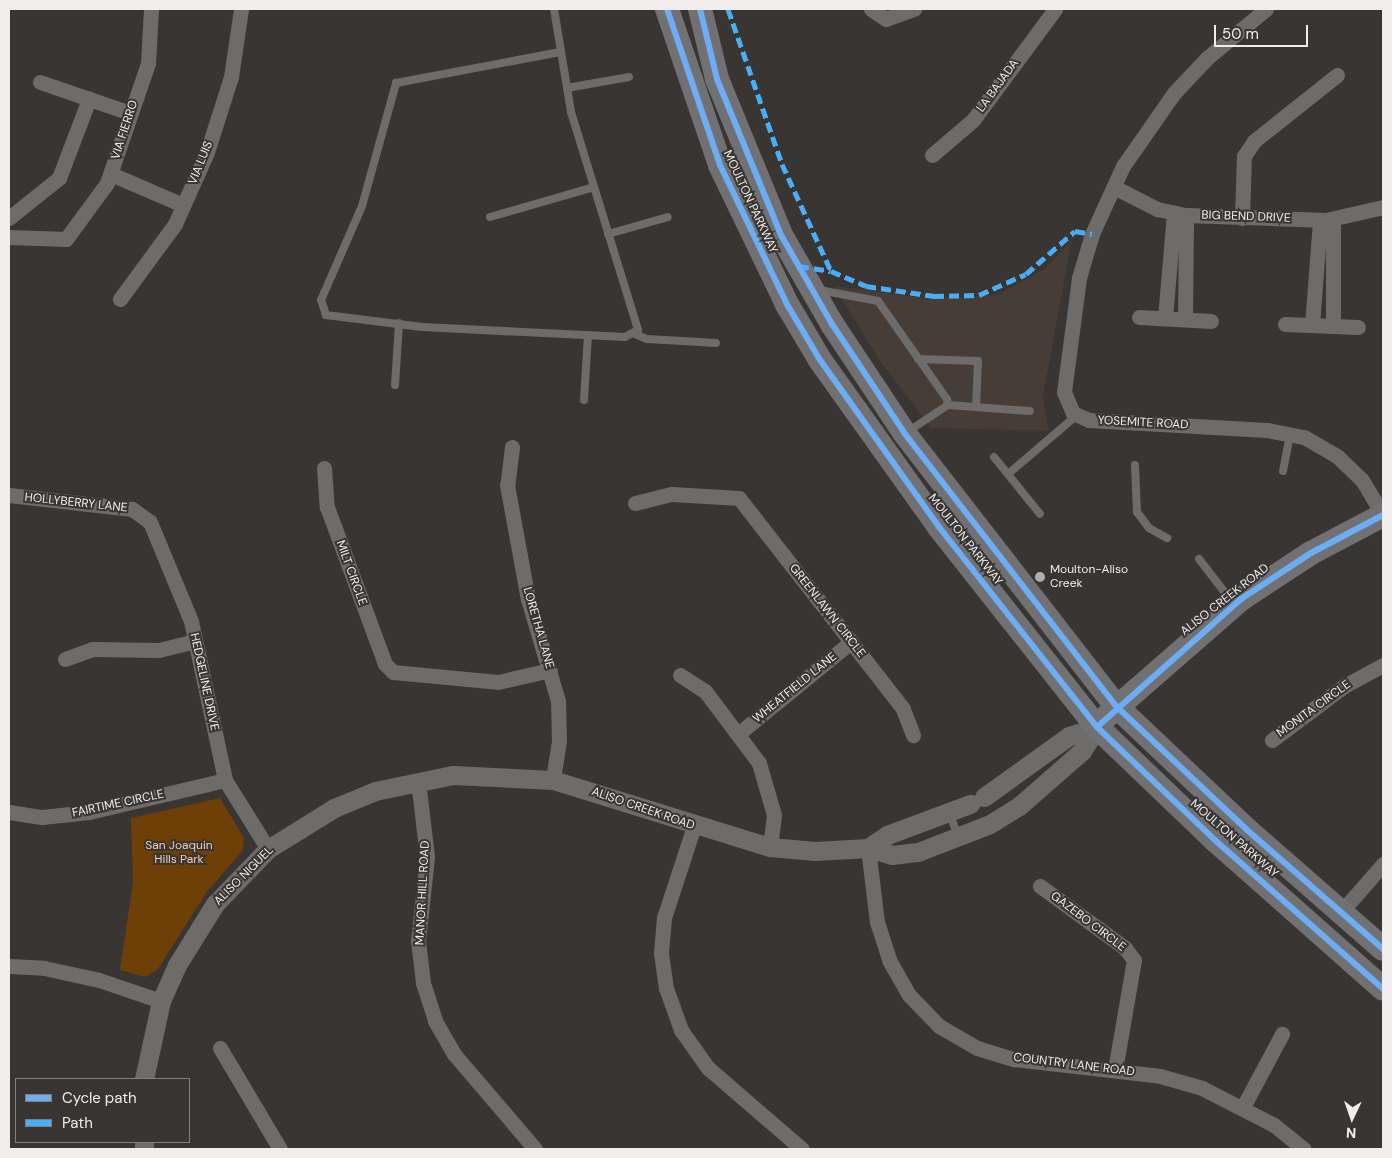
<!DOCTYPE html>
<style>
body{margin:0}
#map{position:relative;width:1392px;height:1158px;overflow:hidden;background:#383533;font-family:"DM Sans",sans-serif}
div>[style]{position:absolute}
.built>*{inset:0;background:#453d36}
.green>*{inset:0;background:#6e3f07}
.service>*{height:8px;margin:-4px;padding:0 4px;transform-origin:4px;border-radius:4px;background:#6e6c6b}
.minor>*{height:15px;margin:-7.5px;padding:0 7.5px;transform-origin:7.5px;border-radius:7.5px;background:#6e6c6b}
.tertiary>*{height:19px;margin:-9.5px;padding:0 9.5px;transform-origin:9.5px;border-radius:9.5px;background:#6e6c6b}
.primary>*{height:24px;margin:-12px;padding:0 12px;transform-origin:12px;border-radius:12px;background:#717174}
.quiet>*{height:5px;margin-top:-2.5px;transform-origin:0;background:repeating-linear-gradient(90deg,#49aef6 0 10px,transparent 0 15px)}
.cycleway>*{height:6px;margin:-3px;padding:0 3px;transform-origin:3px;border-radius:3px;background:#6dadf4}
.dots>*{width:14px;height:14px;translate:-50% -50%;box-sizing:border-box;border:2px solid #393532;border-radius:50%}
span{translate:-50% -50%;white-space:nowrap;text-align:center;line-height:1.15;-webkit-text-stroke:4px #393532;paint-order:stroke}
.street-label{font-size:12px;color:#f0edec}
.poi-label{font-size:12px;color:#f0edec}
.left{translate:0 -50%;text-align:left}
.park-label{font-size:12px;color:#f3ceb1}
.frame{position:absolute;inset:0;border:10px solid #f0edec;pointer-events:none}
.legend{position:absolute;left:15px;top:1078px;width:175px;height:65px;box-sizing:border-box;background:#393532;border:1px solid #827f7c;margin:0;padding:6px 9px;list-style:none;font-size:15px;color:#f0edec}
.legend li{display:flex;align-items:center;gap:10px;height:25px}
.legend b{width:25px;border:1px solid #827f7c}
.north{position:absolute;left:1327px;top:1093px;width:50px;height:50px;-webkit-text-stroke:4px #393532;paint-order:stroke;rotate:183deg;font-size:14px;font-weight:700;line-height:20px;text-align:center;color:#f0edec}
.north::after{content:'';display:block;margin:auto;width:18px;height:22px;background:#f0edec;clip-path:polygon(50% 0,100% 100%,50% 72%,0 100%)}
.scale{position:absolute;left:1214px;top:25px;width:94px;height:22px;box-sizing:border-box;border:2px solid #f0edec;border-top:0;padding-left:6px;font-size:15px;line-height:18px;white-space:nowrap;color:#f0edec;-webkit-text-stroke:4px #393532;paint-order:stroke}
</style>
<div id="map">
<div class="built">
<i style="clip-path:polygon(1072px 239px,1043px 396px,1049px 431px,931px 428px,878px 358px,834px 286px,931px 299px,997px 295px,1046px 268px)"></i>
</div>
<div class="green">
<i style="clip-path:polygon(220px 798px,244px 838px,243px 850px,206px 893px,158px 969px,145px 977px,120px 970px,133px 882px,131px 818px)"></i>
</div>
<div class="service">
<i style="left:554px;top:9px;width:104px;rotate:80.6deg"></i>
<i style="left:571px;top:112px;width:228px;rotate:72.9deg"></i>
<i style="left:638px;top:330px;width:15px;rotate:152deg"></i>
<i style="left:625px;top:337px;width:203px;rotate:-177.2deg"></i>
<i style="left:422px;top:327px;width:97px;rotate:-172.9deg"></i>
<i style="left:326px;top:315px;width:16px;rotate:-108deg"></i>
<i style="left:321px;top:300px;width:103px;rotate:-66.4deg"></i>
<i style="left:362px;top:206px;width:128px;rotate:-74.5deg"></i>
<i style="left:396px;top:83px;width:167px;rotate:-10.7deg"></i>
<i style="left:567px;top:88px;width:63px;rotate:-10.1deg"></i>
<i style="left:490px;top:217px;width:108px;rotate:-16.1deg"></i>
<i style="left:608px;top:234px;width:62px;rotate:-15.8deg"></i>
<i style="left:819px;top:290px;width:60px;rotate:10.6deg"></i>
<i style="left:878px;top:301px;width:120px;rotate:54.9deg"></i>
<i style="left:947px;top:399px;width:6px;rotate:81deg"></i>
<i style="left:948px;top:405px;width:49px;rotate:146.6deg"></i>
<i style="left:635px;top:334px;width:13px;rotate:23deg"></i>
<i style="left:647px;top:339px;width:69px;rotate:3.3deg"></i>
<i style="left:918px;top:359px;width:60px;rotate:1.9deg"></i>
<i style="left:978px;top:361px;width:46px;rotate:92.5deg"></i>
<i style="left:395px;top:385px;width:62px;rotate:-86.3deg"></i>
<i style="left:584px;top:400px;width:65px;rotate:-86.5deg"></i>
<i style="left:948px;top:405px;width:82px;rotate:4.2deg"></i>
<i style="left:994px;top:457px;width:73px;rotate:51.1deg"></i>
<i style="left:1135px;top:465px;width:47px;rotate:87.6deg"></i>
<i style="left:1137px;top:512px;width:20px;rotate:53deg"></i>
<i style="left:1149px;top:528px;width:21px;rotate:29deg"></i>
<i style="left:1283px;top:471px;width:38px;rotate:-79deg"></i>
<i style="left:1008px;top:474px;width:91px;rotate:-40.5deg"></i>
<i style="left:1199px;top:559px;width:56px;rotate:52.3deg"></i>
<i style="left:949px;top:813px;width:24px;rotate:68deg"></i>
</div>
<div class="minor">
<i style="left:871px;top:9px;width:18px;rotate:34deg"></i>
<i style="left:886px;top:19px;width:30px;rotate:-20deg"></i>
<i style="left:1266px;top:9px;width:77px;rotate:140.3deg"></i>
<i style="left:1207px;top:58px;width:48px;rotate:133.3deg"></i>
<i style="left:1174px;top:93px;width:89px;rotate:124.9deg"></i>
<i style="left:1123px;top:166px;width:75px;rotate:114.5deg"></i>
<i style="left:1092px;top:234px;width:46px;rotate:106.5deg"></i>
<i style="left:1079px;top:278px;width:115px;rotate:97.5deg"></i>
<i style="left:1064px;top:392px;width:23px;rotate:67deg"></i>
<i style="left:1073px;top:413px;width:17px;rotate:24deg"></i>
<i style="left:1089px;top:420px;width:178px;rotate:3.2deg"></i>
<i style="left:1267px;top:430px;width:38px;rotate:11deg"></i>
<i style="left:1304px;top:437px;width:39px;rotate:30deg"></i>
<i style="left:1338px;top:457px;width:33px;rotate:44deg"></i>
<i style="left:1362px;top:480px;width:41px;rotate:59deg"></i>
<i style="left:40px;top:82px;width:95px;rotate:19deg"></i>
<i style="left:932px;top:155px;width:54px;rotate:-40.5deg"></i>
<i style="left:973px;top:120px;width:138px;rotate:-53.5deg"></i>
<i style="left:111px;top:174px;width:78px;rotate:23.3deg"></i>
<i style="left:1114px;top:187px;width:48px;rotate:27.1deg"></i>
<i style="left:1157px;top:209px;width:30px;rotate:12deg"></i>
<i style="left:1186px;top:215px;width:140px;rotate:2deg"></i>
<i style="left:1326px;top:220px;width:58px;rotate:-12.8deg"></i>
<i style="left:9px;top:218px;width:64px;rotate:-38.7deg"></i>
<i style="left:59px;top:178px;width:85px;rotate:-69.2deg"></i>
<i style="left:1242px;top:218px;width:62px;rotate:-88.2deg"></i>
<i style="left:1244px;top:156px;width:18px;rotate:-56deg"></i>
<i style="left:1254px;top:141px;width:106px;rotate:-38.5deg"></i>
<i style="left:9px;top:237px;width:57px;rotate:2deg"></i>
<i style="left:66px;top:239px;width:69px;rotate:-53.8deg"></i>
<i style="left:107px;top:183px;width:127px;rotate:-71.1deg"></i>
<i style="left:148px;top:63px;width:54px;rotate:-86.8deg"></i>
<i style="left:120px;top:299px;width:93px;rotate:-53.7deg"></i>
<i style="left:175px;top:224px;width:79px;rotate:-66deg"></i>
<i style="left:207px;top:152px;width:79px;rotate:-72.3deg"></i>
<i style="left:231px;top:77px;width:69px;rotate:-81.6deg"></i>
<i style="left:1139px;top:317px;width:72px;rotate:3.2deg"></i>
<i style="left:1165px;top:318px;width:106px;rotate:-85.1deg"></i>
<i style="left:1185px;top:319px;width:104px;rotate:-89.4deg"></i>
<i style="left:1285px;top:324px;width:73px;rotate:2.4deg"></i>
<i style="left:1312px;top:325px;width:105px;rotate:-85.6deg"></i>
<i style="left:1333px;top:326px;width:107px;rotate:-90deg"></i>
<i style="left:512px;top:447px;width:38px;rotate:97deg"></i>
<i style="left:507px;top:485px;width:116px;rotate:79.6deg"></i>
<i style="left:528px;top:599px;width:106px;rotate:73.6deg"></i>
<i style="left:558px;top:701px;width:40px;rotate:88.6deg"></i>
<i style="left:559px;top:741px;width:39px;rotate:99deg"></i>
<i style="left:324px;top:468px;width:39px;rotate:86deg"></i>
<i style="left:327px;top:507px;width:167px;rotate:69.7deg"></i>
<i style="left:385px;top:664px;width:11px;rotate:45deg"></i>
<i style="left:393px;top:672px;width:105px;rotate:5.4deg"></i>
<i style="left:498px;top:682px;width:53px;rotate:-13deg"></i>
<i style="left:9px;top:495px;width:124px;rotate:6.5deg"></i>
<i style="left:132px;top:509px;width:22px;rotate:36deg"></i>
<i style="left:150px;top:522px;width:107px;rotate:67.5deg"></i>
<i style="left:191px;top:621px;width:163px;rotate:77.9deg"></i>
<i style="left:225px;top:780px;width:81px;rotate:58.1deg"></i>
<i style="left:635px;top:503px;width:38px;rotate:-14deg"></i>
<i style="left:672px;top:494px;width:67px;rotate:3.4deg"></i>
<i style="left:739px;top:498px;width:267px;rotate:52.1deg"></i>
<i style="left:903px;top:709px;width:28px;rotate:69deg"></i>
<i style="left:65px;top:659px;width:29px;rotate:-20deg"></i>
<i style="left:92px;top:649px;width:67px;rotate:0.9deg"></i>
<i style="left:159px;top:650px;width:37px;rotate:-14deg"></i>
<i style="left:680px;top:675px;width:30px;rotate:33deg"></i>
<i style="left:705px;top:691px;width:90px;rotate:53.1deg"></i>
<i style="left:759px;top:763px;width:54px;rotate:73.9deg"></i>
<i style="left:774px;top:815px;width:32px;rotate:97deg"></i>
<i style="left:738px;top:734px;width:146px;rotate:-39.2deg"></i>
<i style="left:1272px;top:740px;width:90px;rotate:-36.9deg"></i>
<i style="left:1344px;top:686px;width:44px;rotate:-28.3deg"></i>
<i style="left:418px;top:781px;width:77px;rotate:83.2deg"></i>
<i style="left:427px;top:857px;width:84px;rotate:96.1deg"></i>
<i style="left:418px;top:941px;width:42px;rotate:83.2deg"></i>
<i style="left:423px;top:983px;width:40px;rotate:72deg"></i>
<i style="left:435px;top:1021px;width:38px;rotate:60deg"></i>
<i style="left:454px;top:1054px;width:125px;rotate:49.5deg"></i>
<i style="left:9px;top:812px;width:33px;rotate:9deg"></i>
<i style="left:42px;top:817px;width:47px;rotate:-6.1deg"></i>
<i style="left:89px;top:812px;width:140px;rotate:-13.2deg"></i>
<i style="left:694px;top:826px;width:97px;rotate:108.1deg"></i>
<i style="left:664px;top:918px;width:35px;rotate:95deg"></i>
<i style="left:661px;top:953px;width:35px;rotate:82deg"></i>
<i style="left:666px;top:988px;width:45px;rotate:70.3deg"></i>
<i style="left:681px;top:1030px;width:47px;rotate:54.6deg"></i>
<i style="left:708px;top:1068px;width:124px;rotate:40.8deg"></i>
<i style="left:868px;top:848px;width:75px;rotate:83.1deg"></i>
<i style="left:877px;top:922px;width:40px;rotate:72deg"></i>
<i style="left:889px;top:960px;width:40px;rotate:60.3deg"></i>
<i style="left:909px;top:995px;width:43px;rotate:45.9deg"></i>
<i style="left:939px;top:1026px;width:44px;rotate:30.1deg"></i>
<i style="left:977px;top:1048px;width:39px;rotate:17deg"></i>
<i style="left:1014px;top:1059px;width:147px;rotate:6.6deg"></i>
<i style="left:1160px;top:1076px;width:44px;rotate:15.9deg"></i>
<i style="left:1202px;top:1088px;width:81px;rotate:27.2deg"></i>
<i style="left:1274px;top:1125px;width:38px;rotate:39deg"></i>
<i style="left:1040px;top:886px;width:105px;rotate:36.1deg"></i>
<i style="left:1125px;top:948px;width:15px;rotate:53deg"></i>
<i style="left:1134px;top:960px;width:112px;rotate:99.8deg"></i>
<i style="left:1341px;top:912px;width:64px;rotate:-48.8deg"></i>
<i style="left:9px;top:966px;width:35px;rotate:3deg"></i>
<i style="left:44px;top:968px;width:56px;rotate:12.3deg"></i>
<i style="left:99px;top:980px;width:65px;rotate:18.7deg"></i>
<i style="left:220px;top:1048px;width:117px;rotate:59.3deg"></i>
<i style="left:1243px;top:1107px;width:83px;rotate:-61.9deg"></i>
</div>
<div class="tertiary">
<i style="left:984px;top:797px;width:105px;rotate:-35.7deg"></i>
<i style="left:1069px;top:736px;width:29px;rotate:-18deg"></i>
<i style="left:868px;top:848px;width:23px;rotate:-34deg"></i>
<i style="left:887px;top:835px;width:89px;rotate:-20.5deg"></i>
<i style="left:144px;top:1079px;width:80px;rotate:-77.7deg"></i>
<i style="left:161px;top:1001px;width:39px;rotate:-66deg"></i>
<i style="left:177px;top:965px;width:72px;rotate:-58.1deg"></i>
<i style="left:215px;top:904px;width:76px;rotate:-46.1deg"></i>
<i style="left:268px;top:849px;width:78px;rotate:-31.8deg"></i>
<i style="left:334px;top:808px;width:44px;rotate:-22.5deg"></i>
<i style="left:375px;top:791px;width:80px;rotate:-11.6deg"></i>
<i style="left:453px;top:775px;width:100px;rotate:2.9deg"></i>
<i style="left:553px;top:780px;width:227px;rotate:17.2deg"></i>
<i style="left:770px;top:847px;width:45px;rotate:5.1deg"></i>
<i style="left:815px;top:851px;width:53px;rotate:-3.2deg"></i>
<i style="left:868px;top:848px;width:25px;rotate:16deg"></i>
<i style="left:892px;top:855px;width:26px;rotate:-7deg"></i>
<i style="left:918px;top:852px;width:77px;rotate:-21.3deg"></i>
<i style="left:990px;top:824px;width:34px;rotate:-32deg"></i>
<i style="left:1019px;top:806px;width:84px;rotate:-41.1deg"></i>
<i style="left:1082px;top:751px;width:28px;rotate:-58deg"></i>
<i style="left:144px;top:1142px;width:7px;rotate:90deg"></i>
</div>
<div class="primary">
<i style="left:667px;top:9px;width:165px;rotate:71.2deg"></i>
<i style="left:720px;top:165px;width:157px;rotate:64.3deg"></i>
<i style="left:788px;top:306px;width:63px;rotate:59.3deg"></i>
<i style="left:820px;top:360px;width:205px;rotate:54.5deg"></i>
<i style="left:939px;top:527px;width:255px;rotate:51.7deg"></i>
<i style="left:1097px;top:727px;width:165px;rotate:43.8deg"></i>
<i style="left:1216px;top:841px;width:223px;rotate:41.5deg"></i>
<i style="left:700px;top:9px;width:72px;rotate:76.3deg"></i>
<i style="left:717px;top:79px;width:169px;rotate:67.7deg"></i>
<i style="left:781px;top:235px;width:103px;rotate:60.2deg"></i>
<i style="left:832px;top:324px;width:132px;rotate:56.4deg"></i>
<i style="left:905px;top:434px;width:344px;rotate:52.2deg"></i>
<i style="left:1116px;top:706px;width:179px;rotate:43.4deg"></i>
<i style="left:1246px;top:829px;width:182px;rotate:41.2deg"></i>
<i style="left:1107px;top:716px;width:178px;rotate:-41.1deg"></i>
<i style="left:1241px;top:599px;width:84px;rotate:-33.3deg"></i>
<i style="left:1311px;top:553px;width:81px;rotate:-27.8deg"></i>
</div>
<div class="quiet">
<i style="left:728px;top:9px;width:164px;rotate:70.8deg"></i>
<i style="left:782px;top:164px;width:118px;rotate:65.4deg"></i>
<i style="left:799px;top:266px;width:32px;rotate:9deg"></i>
<i style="left:831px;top:271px;width:38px;rotate:23deg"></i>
<i style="left:866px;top:286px;width:69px;rotate:8.4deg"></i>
<i style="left:934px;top:296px;width:45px;rotate:-1.3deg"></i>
<i style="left:979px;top:295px;width:51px;rotate:-24.1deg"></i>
<i style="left:1026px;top:274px;width:65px;rotate:-41.3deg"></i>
<i style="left:1075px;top:231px;width:17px;rotate:10deg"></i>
</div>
<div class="cycleway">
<i style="left:667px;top:9px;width:165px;rotate:71.2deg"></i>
<i style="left:720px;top:165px;width:157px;rotate:64.3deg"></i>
<i style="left:788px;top:306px;width:63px;rotate:59.3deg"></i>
<i style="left:820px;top:360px;width:205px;rotate:54.5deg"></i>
<i style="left:939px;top:527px;width:255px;rotate:51.7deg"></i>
<i style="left:1097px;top:727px;width:165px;rotate:43.8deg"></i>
<i style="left:1216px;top:841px;width:223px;rotate:41.5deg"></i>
<i style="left:700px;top:9px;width:72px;rotate:76.3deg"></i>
<i style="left:717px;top:79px;width:169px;rotate:67.7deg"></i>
<i style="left:781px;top:235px;width:103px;rotate:60.2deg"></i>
<i style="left:832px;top:324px;width:132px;rotate:56.4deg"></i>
<i style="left:905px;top:434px;width:344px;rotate:52.2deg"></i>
<i style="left:1116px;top:706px;width:179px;rotate:43.4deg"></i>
<i style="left:1246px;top:829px;width:182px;rotate:41.2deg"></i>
<i style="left:1097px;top:727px;width:193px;rotate:-41.6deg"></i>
<i style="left:1241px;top:599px;width:84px;rotate:-33.3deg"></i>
<i style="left:1311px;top:553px;width:81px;rotate:-27.8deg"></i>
</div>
<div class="dots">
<i style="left:1040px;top:577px;background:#b0adab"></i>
</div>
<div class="street-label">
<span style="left:998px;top:86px;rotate:-54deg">LA BAJADA</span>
<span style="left:125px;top:130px;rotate:-72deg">VIA FIERRO</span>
<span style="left:201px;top:163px;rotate:-68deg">VIA LUIS</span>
<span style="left:750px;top:202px;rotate:65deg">MOULTON PARKWAY</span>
<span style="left:1246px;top:217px;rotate:2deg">BIG BEND DRIVE</span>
<span style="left:1143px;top:423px;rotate:3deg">YOSEMITE ROAD</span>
<span style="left:76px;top:503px;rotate:6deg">HOLLYBERRY LANE</span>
<span style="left:965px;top:540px;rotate:52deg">MOULTON PARKWAY</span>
<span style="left:351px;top:573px;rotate:70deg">MILT CIRCLE</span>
<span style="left:1225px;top:600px;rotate:-38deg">ALISO CREEK ROAD</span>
<span style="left:827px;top:611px;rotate:52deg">GREENLAWN CIRCLE</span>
<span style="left:538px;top:628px;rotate:74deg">LORETHA LANE</span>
<span style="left:204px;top:682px;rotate:78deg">HEDGELINE DRIVE</span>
<span style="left:795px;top:688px;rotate:-39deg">WHEATFIELD LANE</span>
<span style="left:1314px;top:709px;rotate:-36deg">MONITA CIRCLE</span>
<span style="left:118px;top:804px;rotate:-12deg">FAIRTIME CIRCLE</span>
<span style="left:643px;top:809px;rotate:19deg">ALISO CREEK ROAD</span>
<span style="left:1234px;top:839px;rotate:41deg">MOULTON PARKWAY</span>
<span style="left:244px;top:876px;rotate:-45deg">ALISO NIGUEL</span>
<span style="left:423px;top:893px;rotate:-87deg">MANOR HILL ROAD</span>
<span style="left:1088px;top:922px;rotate:37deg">GAZEBO CIRCLE</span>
<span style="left:1074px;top:1065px;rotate:7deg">COUNTRY LANE ROAD</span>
</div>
<div class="poi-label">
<span class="left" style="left:1050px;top:577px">Moulton-Aliso<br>Creek</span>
</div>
<div class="park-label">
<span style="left:179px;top:853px">San Joaquin<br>Hills Park</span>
</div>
<div class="frame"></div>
<ul class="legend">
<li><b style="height:6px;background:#6dadf4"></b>Cycle path</li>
<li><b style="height:6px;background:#49aef6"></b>Path</li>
</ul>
<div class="north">N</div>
<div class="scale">50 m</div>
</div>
